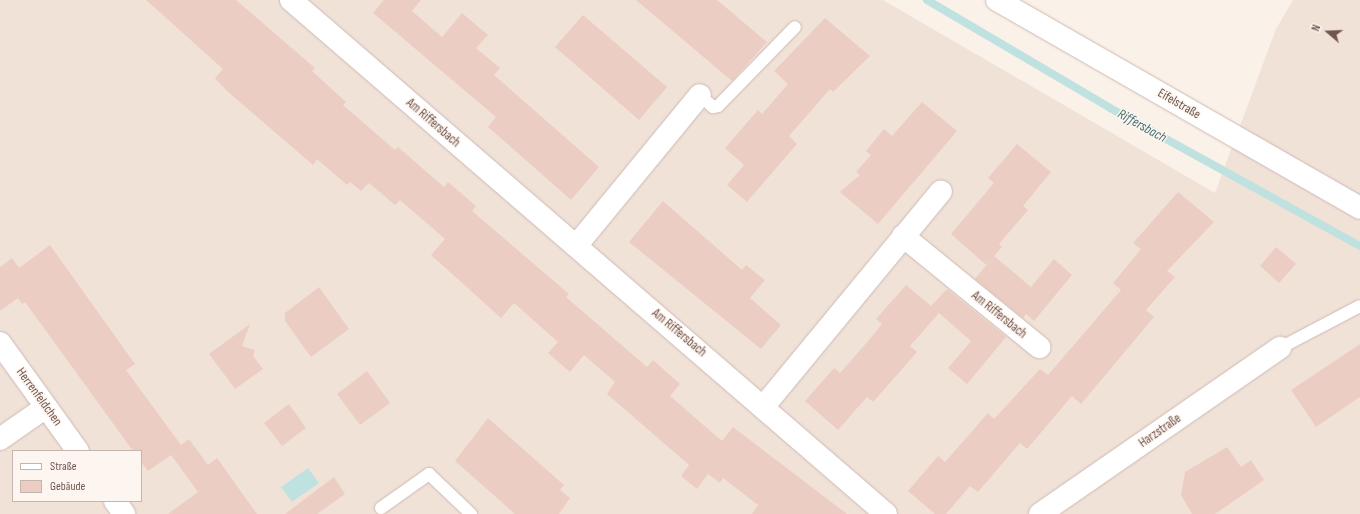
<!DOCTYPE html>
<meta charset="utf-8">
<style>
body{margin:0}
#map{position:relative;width:1360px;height:514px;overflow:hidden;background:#faf1e9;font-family:"Sofia Sans Condensed",sans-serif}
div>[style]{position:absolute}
.residential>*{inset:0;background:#f1e2d8}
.water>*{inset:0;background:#bfe2e1}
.stream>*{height:8px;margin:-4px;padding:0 4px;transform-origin:4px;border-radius:4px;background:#bfe2e1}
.building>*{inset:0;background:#eccdc3}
.roads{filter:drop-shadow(0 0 1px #cdbab3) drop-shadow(0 0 1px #cdbab3)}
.lane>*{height:12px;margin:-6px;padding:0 6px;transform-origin:6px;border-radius:6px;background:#fff}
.street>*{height:22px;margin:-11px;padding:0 11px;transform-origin:11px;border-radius:11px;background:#fff}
.secondary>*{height:22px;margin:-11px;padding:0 11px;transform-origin:11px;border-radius:11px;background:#fff}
span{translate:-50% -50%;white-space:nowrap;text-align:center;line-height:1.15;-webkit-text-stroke:3px #fdf5ef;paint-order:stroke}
.street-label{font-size:13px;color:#71564f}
.water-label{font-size:14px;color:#457475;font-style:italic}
.legend{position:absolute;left:12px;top:450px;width:130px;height:52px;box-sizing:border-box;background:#fdf5ef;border:1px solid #c5b5af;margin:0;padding:5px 7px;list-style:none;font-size:12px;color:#71564f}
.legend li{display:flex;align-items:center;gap:8px;height:20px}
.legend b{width:20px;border:1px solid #c5b5af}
.north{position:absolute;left:1308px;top:12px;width:40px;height:40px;-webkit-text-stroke:3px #fdf5ef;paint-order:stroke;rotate:289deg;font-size:11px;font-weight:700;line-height:16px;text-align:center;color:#71564f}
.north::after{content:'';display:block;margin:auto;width:14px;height:18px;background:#71564f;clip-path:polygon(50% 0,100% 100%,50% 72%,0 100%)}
</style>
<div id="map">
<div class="residential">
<i style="clip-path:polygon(evenodd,0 0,883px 0,1215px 193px,1276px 29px,1293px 0,1360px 0,1360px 514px,0 514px,0 0,13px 451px,141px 451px,141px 501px,13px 501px,13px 451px)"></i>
</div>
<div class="water">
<i style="clip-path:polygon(308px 468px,319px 483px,292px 502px,281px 487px)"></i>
</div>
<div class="stream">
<i style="left:927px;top:0;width:212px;rotate:30.5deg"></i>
<i style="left:1110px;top:108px;width:286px;rotate:28.9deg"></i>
</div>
<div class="building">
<i style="clip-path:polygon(146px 0,236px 0,315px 68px,312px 71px,346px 102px,343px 105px,395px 150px,398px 147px,444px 187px,448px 182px,476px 206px,472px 211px,569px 294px,566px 297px,647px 367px,653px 360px,680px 384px,670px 396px,722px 441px,733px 427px,847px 514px,752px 514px,758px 505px,723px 478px,720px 483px,708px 474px,697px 489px,681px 476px,689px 465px,607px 394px,615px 382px,584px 355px,570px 372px,548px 353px,558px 342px,514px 303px,501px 318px,431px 255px,445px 239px,400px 200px,395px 205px,369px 183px,361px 191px,350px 182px,347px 185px,317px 159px,313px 165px,227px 91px,215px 78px,223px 69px)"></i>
<i style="clip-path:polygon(384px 0,421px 0,412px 11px,442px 37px,462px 13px,488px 35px,476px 48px,500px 68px,494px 75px,599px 167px,571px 200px,488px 127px,496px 117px,373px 13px)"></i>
<i style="clip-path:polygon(636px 0,717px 0,767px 42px,732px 81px)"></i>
<i style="clip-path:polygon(583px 15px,667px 87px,639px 120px,555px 47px)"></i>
<i style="clip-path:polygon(825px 18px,870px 56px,833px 92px,830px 89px,789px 136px,797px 144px,747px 202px,727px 185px,744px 165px,725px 148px,758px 110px,762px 114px,788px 84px,774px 71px)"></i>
<i style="clip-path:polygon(922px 102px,957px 131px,878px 224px,840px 192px,860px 175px,856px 172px,871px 155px,866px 151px,884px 129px,892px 136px)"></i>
<i style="clip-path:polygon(1017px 144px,1051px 172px,1023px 206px,1028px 210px,999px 244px,1002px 247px,994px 256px,1031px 287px,1054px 259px,1072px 275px,1034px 321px,1026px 314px,1023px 318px,975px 279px,994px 256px,986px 265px,951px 234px,994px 183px,988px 178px)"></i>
<i style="clip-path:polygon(1178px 192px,1214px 222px,1167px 271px,1175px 277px,1146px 310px,1154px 317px,1081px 404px,1072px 396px,1027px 449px,1020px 443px,978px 492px,970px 486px,946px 514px,935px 514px,908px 491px,938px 456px,945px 462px,988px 413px,994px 419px,1040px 369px,1048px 375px,1121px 290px,1113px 283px,1141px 249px,1133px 243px)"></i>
<i style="clip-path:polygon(663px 201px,742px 270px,746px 265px,765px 280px,750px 298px,781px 325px,761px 349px,629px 242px)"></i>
<i style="clip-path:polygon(50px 245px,135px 364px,126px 370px,181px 445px,189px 439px,208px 465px,217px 458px,257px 514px,168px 514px,198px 492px,171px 455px,148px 471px,141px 462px,141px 451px,133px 451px,25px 302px,22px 304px,18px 298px,0 311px,0 267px,12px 258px,19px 268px)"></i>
<i style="clip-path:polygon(1276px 247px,1296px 264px,1279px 283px,1260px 266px)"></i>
<i style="clip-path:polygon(906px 285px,931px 306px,947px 289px,1006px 337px,967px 384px,948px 368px,971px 341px,939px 313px,910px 346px,917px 352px,873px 402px,867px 397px,838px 430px,805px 401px,834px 368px,840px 373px,869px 340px,882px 324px,876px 319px)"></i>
<i style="clip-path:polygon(319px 287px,349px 329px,311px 357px,285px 321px,285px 313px)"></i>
<i style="clip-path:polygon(250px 324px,242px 346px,255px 350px,253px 356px,263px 369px,235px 389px,209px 354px)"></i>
<i style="clip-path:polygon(1360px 344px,1360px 397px,1316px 427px,1291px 390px)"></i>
<i style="clip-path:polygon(367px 371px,390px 403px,360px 425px,337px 394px)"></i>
<i style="clip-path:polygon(289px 404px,306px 428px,282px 446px,264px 423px)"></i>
<i style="clip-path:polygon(488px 418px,564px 485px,560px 490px,570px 498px,559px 514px,515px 514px,455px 461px)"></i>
<i style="clip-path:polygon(1227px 447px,1241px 467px,1251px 460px,1264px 480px,1215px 514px,1192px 514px,1181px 495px,1185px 472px)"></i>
<i style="clip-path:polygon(334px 477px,345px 494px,317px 514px,285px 514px)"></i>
</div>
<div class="roads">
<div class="lane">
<i style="left:700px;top:95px;width:18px;rotate:43deg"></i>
<i style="left:713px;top:107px;width:5px;rotate:-11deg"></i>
<i style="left:718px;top:106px;width:110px;rotate:-45.7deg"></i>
<i style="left:1280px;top:348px;width:90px;rotate:-27.7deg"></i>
<i style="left:381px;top:508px;width:59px;rotate:-35.3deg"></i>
<i style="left:429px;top:474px;width:58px;rotate:43.6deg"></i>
</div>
<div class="street">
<i style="left:291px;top:0;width:786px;rotate:40.82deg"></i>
<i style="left:903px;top:236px;width:176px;rotate:39.2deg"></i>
<i style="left:576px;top:246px;width:195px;rotate:-50.6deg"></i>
<i style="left:0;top:343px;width:133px;rotate:54.2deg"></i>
<i style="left:764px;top:406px;width:278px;rotate:-50.5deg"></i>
<i style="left:0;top:439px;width:56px;rotate:-34.8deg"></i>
<i style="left:115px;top:501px;width:16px;rotate:55deg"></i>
<i style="left:1040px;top:514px;width:292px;rotate:-34.7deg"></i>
</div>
<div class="secondary">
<i style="left:997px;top:0;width:418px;rotate:29.8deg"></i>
</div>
</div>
<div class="street-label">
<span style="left:1179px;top:104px;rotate:30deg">Eifelstraße</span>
<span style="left:433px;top:123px;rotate:41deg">Am Riffersbach</span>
<span style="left:999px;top:315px;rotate:39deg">Am Riffersbach</span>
<span style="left:679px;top:333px;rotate:40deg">Am Riffersbach</span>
<span style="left:39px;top:397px;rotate:54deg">Herrenfeldchen</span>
<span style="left:1160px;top:431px;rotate:-35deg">Harzstraße</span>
</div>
<div class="water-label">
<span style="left:1142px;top:126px;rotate:29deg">Riffersbach</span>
</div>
<ul class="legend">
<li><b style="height:5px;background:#fff"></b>Straße</li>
<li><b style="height:11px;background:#eccdc3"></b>Gebäude</li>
</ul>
<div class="north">N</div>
</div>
